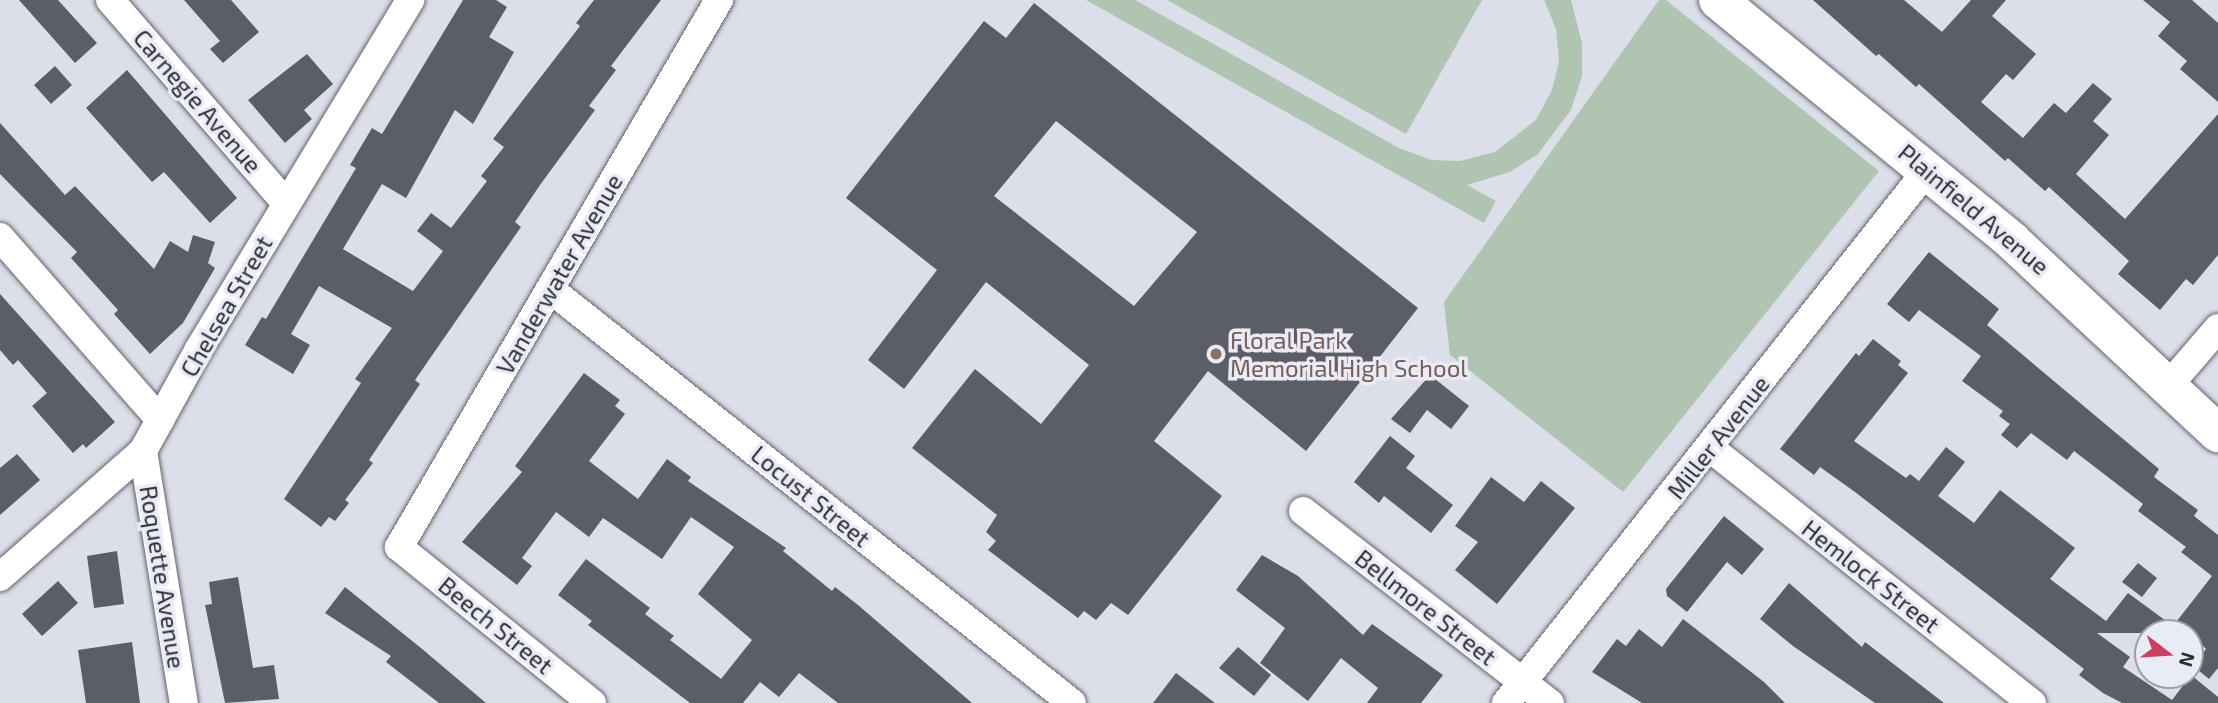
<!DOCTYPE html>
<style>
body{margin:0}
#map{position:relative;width:2218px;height:703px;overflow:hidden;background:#dcdfea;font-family:"Exo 2",sans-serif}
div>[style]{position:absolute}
.green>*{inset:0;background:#b0c4b2}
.building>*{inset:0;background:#5b5e67}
.roads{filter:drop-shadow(0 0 2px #61636c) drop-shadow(0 0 2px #61636c)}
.street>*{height:28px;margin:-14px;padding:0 14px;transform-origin:14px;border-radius:14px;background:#fff}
.secondary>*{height:38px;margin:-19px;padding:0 19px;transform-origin:19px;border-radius:19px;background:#fff}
.dots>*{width:19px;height:19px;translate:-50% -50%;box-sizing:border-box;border:4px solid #e9ecf7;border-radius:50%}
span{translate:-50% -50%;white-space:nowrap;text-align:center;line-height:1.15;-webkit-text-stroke:7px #e9ecf7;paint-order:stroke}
.street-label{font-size:24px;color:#2c2d31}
.education-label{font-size:24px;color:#785e54}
.left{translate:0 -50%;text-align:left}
.north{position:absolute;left:2134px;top:619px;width:70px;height:70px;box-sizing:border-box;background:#e9ecf7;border:2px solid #9da0a8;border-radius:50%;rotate:107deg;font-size:19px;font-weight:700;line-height:28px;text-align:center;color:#2c2d31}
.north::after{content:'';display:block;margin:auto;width:24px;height:32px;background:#ce3f62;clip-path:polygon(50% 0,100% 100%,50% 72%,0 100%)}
</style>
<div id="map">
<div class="green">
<i style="clip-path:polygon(1086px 0,1135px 0,1399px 148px,1432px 160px,1460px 161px,1495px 152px,1536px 120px,1552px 90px,1559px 62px,1556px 29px,1544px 0,1571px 0,1582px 43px,1582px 76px,1571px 110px,1538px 154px,1510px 172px,1467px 185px,1496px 201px,1484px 223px)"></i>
<i style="clip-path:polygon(1167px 0,1482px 0,1406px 134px)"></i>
<i style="clip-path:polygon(1659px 0,1666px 0,1879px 171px,1623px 492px,1450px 355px,1444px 302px)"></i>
</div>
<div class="building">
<i style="clip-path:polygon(19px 0,58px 0,97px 43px,75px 63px)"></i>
<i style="clip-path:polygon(184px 0,231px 0,259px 32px,223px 63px,210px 49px,220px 41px)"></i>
<i style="clip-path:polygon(463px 0,496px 0,507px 7px,489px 37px,514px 52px,473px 124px,455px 110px,406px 198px,382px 184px,343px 249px,413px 291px,443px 251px,417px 231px,431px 213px,451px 228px,487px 181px,481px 176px,504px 147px,493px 139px,580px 26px,576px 23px,594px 0,661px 0,611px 66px,616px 70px,589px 106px,595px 110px,540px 185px,515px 222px,521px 227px,415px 380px,420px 384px,369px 460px,373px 463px,345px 500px,349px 503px,335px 521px,329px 517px,321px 527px,284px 499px,361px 383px,355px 379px,392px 328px,319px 286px,291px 334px,310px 345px,293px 374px,245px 345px,262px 317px,266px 319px,356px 168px,350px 165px,372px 128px,382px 134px)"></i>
<i style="clip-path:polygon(1813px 0,1904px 0,1942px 32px,1971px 0,2006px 0,1992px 16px,2036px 54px,2013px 80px,2006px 74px,1981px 102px,2023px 138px,2054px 103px,2066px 113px,2093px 83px,2112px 99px,2093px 121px,2109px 135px,2076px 174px,2125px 219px,2218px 114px,2218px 255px,2193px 285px,2186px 279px,2160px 310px,2118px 274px,2129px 261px,2049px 187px,2045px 191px,2008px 158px,2005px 161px,1919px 84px,1916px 87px,1879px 54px,1876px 56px)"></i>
<i style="clip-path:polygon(2143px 0,2192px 0,2218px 23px,2218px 102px,2180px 69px,2187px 61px,2158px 36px,2170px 22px)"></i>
<i style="clip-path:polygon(evenodd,1034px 3px,1418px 308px,1306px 451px,1208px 371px,1154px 441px,1222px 496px,1128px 615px,1111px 603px,1096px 620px,1084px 611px,1078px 618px,988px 550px,996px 541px,986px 532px,997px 515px,912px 448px,975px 369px,1041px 424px,1089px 365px,986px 282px,904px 389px,868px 360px,937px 270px,846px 198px,984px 21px,1006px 38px,1034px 3px,1056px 121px,1197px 232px,1134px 306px,994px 196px,1056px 121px)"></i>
<i style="clip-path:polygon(307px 54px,333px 84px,304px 110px,312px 119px,285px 143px,248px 100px)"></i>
<i style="clip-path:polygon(55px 66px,72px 85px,51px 104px,34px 85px)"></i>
<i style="clip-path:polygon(127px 70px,237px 198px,210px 223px,164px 172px,152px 182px,86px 108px)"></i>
<i style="clip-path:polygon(0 123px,65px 195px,75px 186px,154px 269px,170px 241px,188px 252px,193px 235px,215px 242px,208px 263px,215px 268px,183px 323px,150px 354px,114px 314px,118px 310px,71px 258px,77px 252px,0 174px)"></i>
<i style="clip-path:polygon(1929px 252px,1999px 309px,1987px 325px,2159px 469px,2154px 477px,2198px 510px,2194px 516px,2218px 535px,2218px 668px,2209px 679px,2193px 666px,2206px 649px,2190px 633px,2097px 633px,2130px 657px,2123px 667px,2172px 700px,2191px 675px,2218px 697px,2218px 703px,2122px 703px,2103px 693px,2079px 675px,2084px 669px,1855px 492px,1820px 467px,1814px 475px,1780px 449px,1856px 353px,1859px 356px,1873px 339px,1901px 361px,1898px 365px,1908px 373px,1854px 441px,1906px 478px,1910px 474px,1919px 481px,1946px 447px,1965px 462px,1938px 496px,1974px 523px,2000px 490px,2075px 548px,2050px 579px,2106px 621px,2128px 593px,2173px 626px,2212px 576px,2181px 552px,2186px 547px,2138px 511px,2143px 504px,2074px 451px,2067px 460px,2031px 433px,2017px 448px,2001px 435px,2010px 424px,1999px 416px,2003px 411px,1962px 381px,1981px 356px,1919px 310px,1909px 322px,1887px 304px)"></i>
<i style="clip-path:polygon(0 294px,115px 422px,86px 448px,83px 444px,73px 453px,32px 406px,47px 393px,18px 360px,13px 365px,0 350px)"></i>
<i style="clip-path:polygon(584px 373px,620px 400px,615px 406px,625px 414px,589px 461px,638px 499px,667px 459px,691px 477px,688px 481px,786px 548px,783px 551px,832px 591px,835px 587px,858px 605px,972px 703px,838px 703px,799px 673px,779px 697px,760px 682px,743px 703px,690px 703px,588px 625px,592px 621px,558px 595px,586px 559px,650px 608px,645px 614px,674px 636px,670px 640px,721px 679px,752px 640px,698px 594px,734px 547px,691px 517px,662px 559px,603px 518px,589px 537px,556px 512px,522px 558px,532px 566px,517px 585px,462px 542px,522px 472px,515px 466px)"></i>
<i style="clip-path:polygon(1430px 375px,1469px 406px,1451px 429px,1427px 410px,1410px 433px,1391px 419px)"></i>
<i style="clip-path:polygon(1390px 436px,1415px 456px,1406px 468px,1453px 505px,1431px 533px,1384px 496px,1379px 503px,1354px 482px)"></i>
<i style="clip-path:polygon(17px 454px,40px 480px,0 515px,0 468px)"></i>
<i style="clip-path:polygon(1491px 477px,1524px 502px,1541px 481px,1575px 508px,1497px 604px,1455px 570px,1478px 542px,1455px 526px)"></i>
<i style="clip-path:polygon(1724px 516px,1764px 549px,1742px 575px,1727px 562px,1687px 612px,1667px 596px,1666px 589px)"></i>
<i style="clip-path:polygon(117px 551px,124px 604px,94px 608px,87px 556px)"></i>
<i style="clip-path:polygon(1262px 555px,1298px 576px,1363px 635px,1372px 624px,1443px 675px,1421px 703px,1367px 703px,1378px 688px,1341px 658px,1308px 701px,1260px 663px,1285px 628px,1236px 590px)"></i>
<i style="clip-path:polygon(2138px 563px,2157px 578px,2142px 597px,2122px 582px)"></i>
<i style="clip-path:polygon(238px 577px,253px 668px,274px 665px,279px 699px,225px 703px,205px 605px,212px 604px,209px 582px)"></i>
<i style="clip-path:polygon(58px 581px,78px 603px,42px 636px,22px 614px)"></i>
<i style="clip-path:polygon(1789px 583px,1862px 647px,1865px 642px,1944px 703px,1875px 703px,1793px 646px,1760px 619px)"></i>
<i style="clip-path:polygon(345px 587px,421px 648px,486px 703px,439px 703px,386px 662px,391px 656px,325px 613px)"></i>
<i style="clip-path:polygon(1683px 619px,1764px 682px,1785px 703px,1642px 703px,1592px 672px,1617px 639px,1626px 646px,1639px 629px,1662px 647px)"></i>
<i style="clip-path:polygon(132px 642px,140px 703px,86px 703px,78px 650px)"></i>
<i style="clip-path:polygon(1238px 647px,1271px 675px,1254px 696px,1219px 668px)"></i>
<i style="clip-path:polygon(1176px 673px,1215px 703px,1153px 703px)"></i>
</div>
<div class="roads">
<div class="street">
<i style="left:110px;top:0;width:269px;rotate:49.1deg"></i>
<i style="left:0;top:237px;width:243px;rotate:48.8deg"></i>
<i style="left:550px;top:289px;width:666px;rotate:38.42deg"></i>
<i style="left:2169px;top:385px;width:75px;rotate:-49.3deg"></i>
<i style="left:1710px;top:448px;width:411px;rotate:38.4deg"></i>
<i style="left:143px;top:451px;width:255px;rotate:80.8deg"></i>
<i style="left:1303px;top:511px;width:313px;rotate:37.9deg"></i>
<i style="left:0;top:577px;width:191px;rotate:-41.4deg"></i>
<i style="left:143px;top:451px;width:116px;rotate:-61.2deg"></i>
<i style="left:199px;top:349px;width:408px;rotate:-58.8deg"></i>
<i style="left:592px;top:703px;width:248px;rotate:-141.1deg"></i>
<i style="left:399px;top:547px;width:634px;rotate:-59.67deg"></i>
<i style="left:1506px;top:703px;width:681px;rotate:-51.68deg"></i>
</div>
<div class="secondary">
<i style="left:1718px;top:0;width:380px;rotate:39.3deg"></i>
<i style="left:2012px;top:241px;width:282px;rotate:43deg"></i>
</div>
</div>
<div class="dots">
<i style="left:1216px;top:354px;background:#8d6e63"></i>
</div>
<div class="street-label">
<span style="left:198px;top:101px;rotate:49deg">Carnegie Avenue</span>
<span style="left:1974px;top:209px;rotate:40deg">Plainfield Avenue</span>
<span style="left:559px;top:274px;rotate:-60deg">Vanderwater Avenue</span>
<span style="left:226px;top:306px;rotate:-60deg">Chelsea Street</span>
<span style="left:1718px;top:437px;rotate:-52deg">Miller Avenue</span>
<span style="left:811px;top:496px;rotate:39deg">Locust Street</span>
<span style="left:1871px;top:576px;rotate:38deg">Hemlock Street</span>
<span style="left:163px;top:577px;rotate:81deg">Roquette Avenue</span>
<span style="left:1426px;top:607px;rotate:38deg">Bellmore Street</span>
<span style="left:496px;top:625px;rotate:39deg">Beech Street</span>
</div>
<div class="education-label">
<span class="left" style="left:1230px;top:354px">Floral Park<br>Memorial High School</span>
</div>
<div class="north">N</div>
</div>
